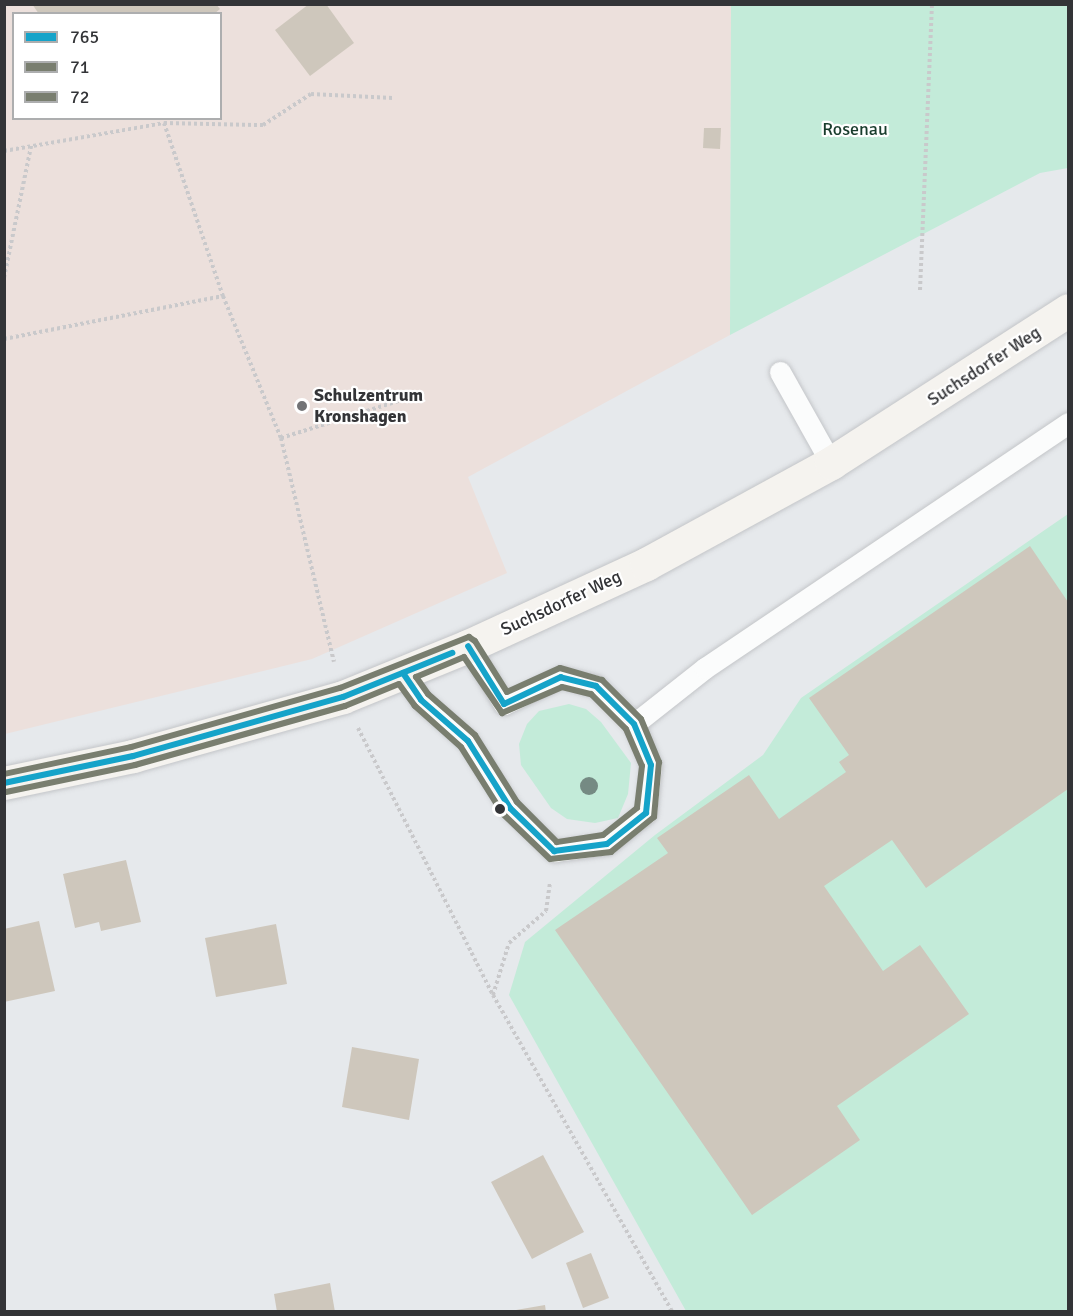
<!DOCTYPE html>
<style>
body{margin:0}
#map{position:relative;width:1073px;height:1316px;overflow:hidden;background:#e6e9ec;font-family:Signika,sans-serif}
div>[style]{position:absolute}
.education>*{inset:0;background:#ece0dc}
.green>*{inset:0;background:#c3ebd9}
.building>*{inset:0;background:#cec7bc}
.path>*{height:4px;margin-top:-2px;transform-origin:0;background:repeating-linear-gradient(90deg,#c9c9cb 0 3px,transparent 0 6px)}
.roads{filter:drop-shadow(0 0 2px #c3c5c8) drop-shadow(0 0 2px #c3c5c8)}
.lane>*{height:21px;margin:-10.5px;padding:0 10.5px;transform-origin:10.5px;border-radius:10.5px;background:#fbfcfc}
.secondary>*{height:33px;margin:-16.5px;padding:0 16.5px;transform-origin:16.5px;border-radius:16.5px;background:#f5f3ef}
.bus-1>*{height:6px;margin:-3px;padding:0 3px;transform-origin:3px;border-radius:3px;background:#15a3c9}
.bus-2>*{height:6px;margin:-3px;padding:0 3px;transform-origin:3px;border-radius:3px;background:#797e6f}
.bus-3>*{height:6px;margin:-3px;padding:0 3px;transform-origin:3px;border-radius:3px;background:#797e6f}
.trees>*{width:18px;height:18px;margin:-9px;border-radius:50%;background:#758a83}
.dots>*{width:16px;height:16px;translate:-50% -50%;box-sizing:border-box;border:3px solid #fff;border-radius:50%}
span{translate:-50% -50%;white-space:nowrap;text-align:center;line-height:1.15;-webkit-text-stroke:4.5px #fff;paint-order:stroke}
.park-label{font-size:18px;color:#193d2d}
.street-label{font-size:18px;color:#333437}
.poi-label{font-size:18px;color:#333437;font-weight:700}
.left{translate:0 -50%;text-align:left}
.frame{position:absolute;inset:0;border:6px solid #333437;pointer-events:none}
.legend{position:absolute;left:12px;top:12px;width:210px;height:108px;box-sizing:border-box;background:#fff;border:2px solid #adaeaf;margin:0;padding:8px 10px;list-style:none;font-size:18px;color:#333437}
.legend li{display:flex;align-items:center;gap:12px;height:30px}
.legend b{width:30px;border:2px solid #adaeaf}
</style>
<div id="map">
<div class="education">
<i style="clip-path:polygon(evenodd,4px 5px,731px 5px,730px 335px,468px 477px,507px 573px,312px 659px,5px 734px,4px 5px,14px 14px,220px 14px,220px 118px,14px 118px,14px 14px)"></i>
</div>
<div class="green">
<i style="clip-path:polygon(731px 5px,1068px 5px,1068px 168px,1040px 173px,730px 335px)"></i>
<i style="clip-path:polygon(1068px 514px,1068px 1311px,686px 1311px,509px 995px,525px 942px,655px 835px,763px 755px,801px 698px)"></i>
<i style="clip-path:polygon(569px 704px,586px 709px,601px 722px,631px 763px,628px 794px,618px 818px,595px 823px,567px 819px,551px 808px,521px 765px,519px 744px,527px 724px,539px 711px)"></i>
</div>
<div class="building">
<i style="clip-path:polygon(32px 4px,216px 4px,220px 9px,214px 14px,39px 14px)"></i>
<i style="clip-path:polygon(309px 4px,326px 4px,354px 43px,310px 76px,275px 30px)"></i>
<i style="clip-path:polygon(704px 128px,721px 128px,720px 149px,703px 148px)"></i>
<i style="clip-path:polygon(1030px 546px,1068px 602px,1068px 789px,926px 888px,892px 840px,824px 886px,883px 971px,920px 945px,969px 1014px,837px 1106px,860px 1140px,752px 1215px,555px 930px,668px 853px,657px 838px,749px 775px,779px 819px,846px 772px,839px 762px,849px 755px,809px 698px)"></i>
<i style="clip-path:polygon(126px 860px,141px 922px,101px 931px,99px 922px,75px 928px,63px 874px)"></i>
<i style="clip-path:polygon(39px 921px,55px 991px,4px 1002px,4px 929px)"></i>
<i style="clip-path:polygon(276px 924px,287px 984px,216px 997px,205px 938px)"></i>
<i style="clip-path:polygon(352px 1047px,419px 1059px,409px 1120px,342px 1107px)"></i>
<i style="clip-path:polygon(543px 1155px,584px 1232px,532px 1259px,491px 1182px)"></i>
<i style="clip-path:polygon(591px 1253px,609px 1298px,583px 1308px,566px 1263px)"></i>
<i style="clip-path:polygon(330px 1283px,335px 1312px,277px 1312px,274px 1294px)"></i>
<i style="clip-path:polygon(545px 1305px,546px 1312px,516px 1312px,516px 1310px)"></i>
</div>
<div class="path">
<i style="left:164px;top:123px;width:183px;rotate:71.2deg"></i>
<i style="left:223px;top:296px;width:153px;rotate:67.8deg"></i>
<i style="left:281px;top:438px;width:230px;rotate:76.7deg"></i>
<i style="left:4px;top:151px;width:162px;rotate:-9.9deg"></i>
<i style="left:164px;top:123px;width:99px;rotate:1.2deg"></i>
<i style="left:263px;top:125px;width:57px;rotate:-32.9deg"></i>
<i style="left:311px;top:94px;width:82px;rotate:2.8deg"></i>
<i style="left:4px;top:278px;width:135px;rotate:-78.4deg"></i>
<i style="left:920px;top:290px;width:286px;rotate:-87.6deg"></i>
<i style="left:4px;top:339px;width:223px;rotate:-11.1deg"></i>
<i style="left:281px;top:438px;width:150px;rotate:-17.5deg"></i>
<i style="left:358px;top:728px;width:299px;rotate:63.2deg"></i>
<i style="left:493px;top:995px;width:364px;rotate:60.5deg"></i>
<i style="left:493px;top:995px;width:54px;rotate:-72.9deg"></i>
<i style="left:509px;top:943px;width:49px;rotate:-40.9deg"></i>
<i style="left:546px;top:911px;width:30px;rotate:-82deg"></i>
</div>
<div class="roads">
<div class="lane">
<i style="left:780px;top:372px;width:104px;rotate:60.7deg"></i>
<i style="left:403px;top:673px;width:32px;rotate:56deg"></i>
<i style="left:421px;top:700px;width:62px;rotate:41.1deg"></i>
<i style="left:468px;top:741px;width:79px;rotate:57.9deg"></i>
<i style="left:510px;top:808px;width:62px;rotate:44.3deg"></i>
<i style="left:554px;top:851px;width:53px;rotate:-7.5deg"></i>
<i style="left:607px;top:844px;width:50px;rotate:-38.5deg"></i>
<i style="left:646px;top:813px;width:48px;rotate:-84.1deg"></i>
<i style="left:651px;top:765px;width:44px;rotate:-112.5deg"></i>
<i style="left:634px;top:724px;width:54px;rotate:-135deg"></i>
<i style="left:596px;top:686px;width:36px;rotate:-166deg"></i>
<i style="left:561px;top:677px;width:63px;rotate:154.7deg"></i>
<i style="left:504px;top:704px;width:68px;rotate:-121.8deg"></i>
<i style="left:634px;top:724px;width:90px;rotate:-38.3deg"></i>
<i style="left:705px;top:668px;width:438px;rotate:-34deg"></i>
</div>
<div class="secondary">
<i style="left:4px;top:783px;width:132px;rotate:-11.8deg"></i>
<i style="left:133px;top:756px;width:218px;rotate:-15.7deg"></i>
<i style="left:343px;top:697px;width:135px;rotate:-22.2deg"></i>
<i style="left:468px;top:646px;width:196px;rotate:-24.7deg"></i>
<i style="left:646px;top:564px;width:211px;rotate:-28.6deg"></i>
<i style="left:831px;top:463px;width:282px;rotate:-32.8deg"></i>
</div>
</div>
<div class="bus-1">
<i style="left:403px;top:673px;width:32px;rotate:56deg"></i>
<i style="left:421px;top:700px;width:62px;rotate:41.1deg"></i>
<i style="left:468px;top:741px;width:79px;rotate:57.9deg"></i>
<i style="left:510px;top:808px;width:62px;rotate:44.3deg"></i>
<i style="left:554px;top:851px;width:53px;rotate:-7.5deg"></i>
<i style="left:607px;top:844px;width:50px;rotate:-38.5deg"></i>
<i style="left:646px;top:813px;width:48px;rotate:-84.1deg"></i>
<i style="left:651px;top:765px;width:44px;rotate:-112.5deg"></i>
<i style="left:634px;top:724px;width:54px;rotate:-135deg"></i>
<i style="left:596px;top:686px;width:36px;rotate:-166deg"></i>
<i style="left:561px;top:677px;width:63px;rotate:154.7deg"></i>
<i style="left:504px;top:704px;width:68px;rotate:-121.8deg"></i>
<i style="left:4px;top:783px;width:132px;rotate:-11.8deg"></i>
<i style="left:133px;top:756px;width:218px;rotate:-15.7deg"></i>
<i style="left:343px;top:697px;width:118px;rotate:-22deg"></i>
</div>
<div class="bus-2">
<i style="left:464px;top:657px;width:68px;rotate:55.8deg"></i>
<i style="left:502px;top:713px;width:65px;rotate:-23.4deg"></i>
<i style="left:562px;top:687px;width:30px;rotate:14deg"></i>
<i style="left:591px;top:694px;width:49px;rotate:45deg"></i>
<i style="left:626px;top:729px;width:40px;rotate:66.6deg"></i>
<i style="left:642px;top:766px;width:42px;rotate:96.8deg"></i>
<i style="left:637px;top:808px;width:43px;rotate:141.5deg"></i>
<i style="left:603px;top:835px;width:47px;rotate:171.3deg"></i>
<i style="left:557px;top:842px;width:57px;rotate:-135deg"></i>
<i style="left:517px;top:802px;width:79px;rotate:-122.1deg"></i>
<i style="left:475px;top:735px;width:62px;rotate:-138.9deg"></i>
<i style="left:428px;top:694px;width:21px;rotate:-125deg"></i>
<i style="left:416px;top:677px;width:52px;rotate:-22.6deg"></i>
<i style="left:6px;top:792px;width:132px;rotate:-11.8deg"></i>
<i style="left:135px;top:765px;width:218px;rotate:-15.7deg"></i>
<i style="left:345px;top:706px;width:58px;rotate:-22.2deg"></i>
</div>
<div class="bus-3">
<i style="left:4px;top:774px;width:130px;rotate:-12deg"></i>
<i style="left:131px;top:747px;width:217px;rotate:-15.8deg"></i>
<i style="left:340px;top:688px;width:139px;rotate:-21.6deg"></i>
<i style="left:469px;top:637px;width:7px;rotate:34deg"></i>
<i style="left:475px;top:641px;width:60px;rotate:57.9deg"></i>
<i style="left:507px;top:692px;width:58px;rotate:-24.4deg"></i>
<i style="left:560px;top:668px;width:44px;rotate:15.9deg"></i>
<i style="left:602px;top:680px;width:55px;rotate:45deg"></i>
<i style="left:641px;top:719px;width:47px;rotate:67.3deg"></i>
<i style="left:659px;top:762px;width:55px;rotate:95.2deg"></i>
<i style="left:654px;top:817px;width:55px;rotate:140.9deg"></i>
<i style="left:611px;top:852px;width:61px;rotate:173.5deg"></i>
<i style="left:550px;top:859px;width:65px;rotate:-136.2deg"></i>
<i style="left:503px;top:814px;width:79px;rotate:-122.1deg"></i>
<i style="left:461px;top:747px;width:62px;rotate:-138.3deg"></i>
<i style="left:415px;top:706px;width:27px;rotate:-126deg"></i>
</div>
<div class="trees">
<i style="left:589px;top:786px"></i>
</div>
<div class="dots">
<i style="left:302px;top:406px;background:#727376"></i>
<i style="left:500px;top:809px;background:#333437"></i>
</div>
<div class="park-label">
<span style="left:855px;top:129px">Rosenau</span>
</div>
<div class="street-label">
<span style="left:984px;top:366px;rotate:-33deg">Suchsdorfer Weg</span>
<span style="left:561px;top:603px;rotate:-25deg">Suchsdorfer Weg</span>
</div>
<div class="poi-label">
<span class="left" style="left:314px;top:406px">Schulzentrum<br>Kronshagen</span>
</div>
<div class="frame"></div>
<ul class="legend">
<li><b style="height:8px;background:#15a3c9"></b>765</li>
<li><b style="height:8px;background:#797e6f"></b>71</li>
<li><b style="height:8px;background:#797e6f"></b>72</li>
</ul>
</div>
